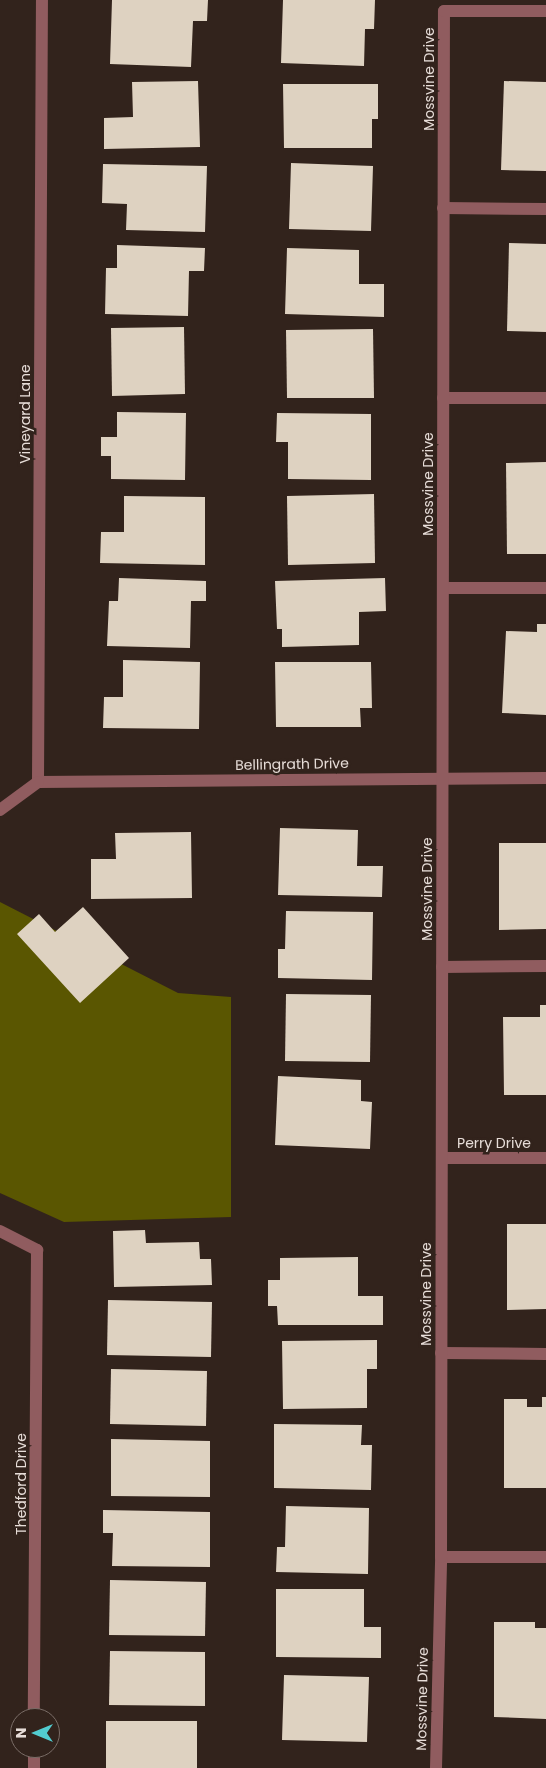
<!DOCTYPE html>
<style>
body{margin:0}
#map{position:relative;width:546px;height:1768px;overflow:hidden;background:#32231c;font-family:Poppins,sans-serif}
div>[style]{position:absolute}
.forest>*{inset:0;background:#5a5601}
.building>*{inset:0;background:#ded2c1}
.minor>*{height:12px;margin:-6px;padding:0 6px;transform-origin:6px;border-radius:6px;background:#905c5f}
span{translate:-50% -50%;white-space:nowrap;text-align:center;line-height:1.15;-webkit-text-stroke:5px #32231c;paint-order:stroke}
.street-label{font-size:14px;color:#e7ddd8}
.north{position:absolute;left:10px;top:1708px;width:50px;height:50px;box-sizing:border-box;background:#32231c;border:1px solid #7a6d67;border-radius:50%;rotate:270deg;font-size:14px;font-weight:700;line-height:20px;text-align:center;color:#e7ddd8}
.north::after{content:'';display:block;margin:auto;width:18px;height:22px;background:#52ccd0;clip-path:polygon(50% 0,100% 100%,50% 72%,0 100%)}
</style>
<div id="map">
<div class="forest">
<i style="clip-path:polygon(0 902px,178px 993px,231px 997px,231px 1217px,64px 1222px,0 1193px)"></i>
</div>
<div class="building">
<i style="clip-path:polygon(112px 0,208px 0,207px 21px,193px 21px,191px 67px,110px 64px)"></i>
<i style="clip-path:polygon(283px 0,375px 0,374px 29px,365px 29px,364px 66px,281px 63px)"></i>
<i style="clip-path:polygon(198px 81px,200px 147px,104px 149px,104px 118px,133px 117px,132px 82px)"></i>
<i style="clip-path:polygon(504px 81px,546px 82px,546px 171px,501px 170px)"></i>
<i style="clip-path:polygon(283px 84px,378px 84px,378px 119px,372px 119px,372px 148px,284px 148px)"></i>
<i style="clip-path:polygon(291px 163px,373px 166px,371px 231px,289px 229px)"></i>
<i style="clip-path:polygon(103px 164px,207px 166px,205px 232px,126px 230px,127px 204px,102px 203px)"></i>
<i style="clip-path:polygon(509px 243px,546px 244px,546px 332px,507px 331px)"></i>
<i style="clip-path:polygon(117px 245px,205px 248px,204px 271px,189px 271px,188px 316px,105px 314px,106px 268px,117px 268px)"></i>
<i style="clip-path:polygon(287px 248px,359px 250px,359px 284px,384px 284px,384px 317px,285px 314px)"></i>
<i style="clip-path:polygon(184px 327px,185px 394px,112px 396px,111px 328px)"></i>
<i style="clip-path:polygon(373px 329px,374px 398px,287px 398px,286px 330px)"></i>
<i style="clip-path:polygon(117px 412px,186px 413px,185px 480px,111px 479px,111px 456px,101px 456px,101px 437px,117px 437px)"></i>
<i style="clip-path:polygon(277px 413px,371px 414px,371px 480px,288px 479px,288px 442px,276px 442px)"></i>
<i style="clip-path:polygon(546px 462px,546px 554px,507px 554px,506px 463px)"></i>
<i style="clip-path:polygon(374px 494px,375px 563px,288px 565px,287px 496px)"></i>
<i style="clip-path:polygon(124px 496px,205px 497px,205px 565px,100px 563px,101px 532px,124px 532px)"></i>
<i style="clip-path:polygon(119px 578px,206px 581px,206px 601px,191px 601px,190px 648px,107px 646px,109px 601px,118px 601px)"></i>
<i style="clip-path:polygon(385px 578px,386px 611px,359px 612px,359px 645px,282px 647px,282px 629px,277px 629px,275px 581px)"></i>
<i style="clip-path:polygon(537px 624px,546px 624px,546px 715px,502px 713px,506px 631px,537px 632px)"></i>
<i style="clip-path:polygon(123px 660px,200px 662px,199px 729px,103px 728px,104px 697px,123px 697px)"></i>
<i style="clip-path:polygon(275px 662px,371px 662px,372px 708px,360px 708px,361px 727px,276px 727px)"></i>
<i style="clip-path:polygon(280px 828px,358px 830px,357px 866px,383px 866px,382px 897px,278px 895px)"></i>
<i style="clip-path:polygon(191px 832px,192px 898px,91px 899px,91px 859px,116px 859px,115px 833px)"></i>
<i style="clip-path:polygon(499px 843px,546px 843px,546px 929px,499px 930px)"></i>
<i style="clip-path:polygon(83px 907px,129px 958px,80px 1003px,17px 934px,39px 914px,55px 932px)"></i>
<i style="clip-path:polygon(286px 911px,373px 912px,372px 980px,278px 978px,278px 949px,285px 949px)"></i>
<i style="clip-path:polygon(286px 994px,371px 995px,370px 1062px,285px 1061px)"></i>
<i style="clip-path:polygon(540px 1005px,546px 1005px,546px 1095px,504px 1095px,503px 1017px,540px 1017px)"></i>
<i style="clip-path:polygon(278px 1076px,361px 1080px,361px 1101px,372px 1102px,370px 1149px,275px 1145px)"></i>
<i style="clip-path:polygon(507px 1224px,546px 1224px,546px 1309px,507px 1310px)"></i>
<i style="clip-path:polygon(145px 1230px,146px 1243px,199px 1242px,200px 1259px,211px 1259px,212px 1285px,114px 1287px,113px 1231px)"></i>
<i style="clip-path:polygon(358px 1257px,358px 1296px,383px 1296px,383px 1325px,278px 1325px,277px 1306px,268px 1306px,268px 1280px,280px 1280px,280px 1258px)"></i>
<i style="clip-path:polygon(108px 1300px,212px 1302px,211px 1357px,107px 1355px)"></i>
<i style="clip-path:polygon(377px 1340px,377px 1369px,367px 1369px,367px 1408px,283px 1409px,282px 1341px)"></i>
<i style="clip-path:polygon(111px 1369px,207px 1371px,206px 1426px,110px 1424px)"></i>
<i style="clip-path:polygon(542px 1397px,546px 1397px,546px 1488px,504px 1488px,504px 1399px,527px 1399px,527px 1407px,542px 1407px)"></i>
<i style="clip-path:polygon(274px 1424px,362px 1425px,361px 1445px,372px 1445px,371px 1490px,274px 1488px)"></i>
<i style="clip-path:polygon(111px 1439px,210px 1441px,210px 1497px,111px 1496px)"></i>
<i style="clip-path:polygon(286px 1506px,369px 1508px,368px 1574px,276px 1572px,277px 1547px,285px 1547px)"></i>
<i style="clip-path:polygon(103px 1510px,210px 1512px,210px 1567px,112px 1566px,113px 1533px,103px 1533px)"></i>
<i style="clip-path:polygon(110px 1580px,206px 1582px,205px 1636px,109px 1635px)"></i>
<i style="clip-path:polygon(276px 1589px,364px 1589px,364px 1627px,381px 1627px,381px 1658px,276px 1657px)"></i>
<i style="clip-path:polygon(494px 1622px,535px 1622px,535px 1628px,546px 1628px,546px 1719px,494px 1717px)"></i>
<i style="clip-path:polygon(110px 1651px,205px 1652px,205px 1706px,109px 1705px)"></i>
<i style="clip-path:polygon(284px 1675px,369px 1677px,367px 1742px,282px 1740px)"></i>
<i style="clip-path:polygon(106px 1721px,197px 1721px,197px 1768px,106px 1768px)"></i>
</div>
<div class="minor">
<i style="left:443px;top:208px;width:103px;rotate:0.6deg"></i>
<i style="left:443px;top:398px;width:103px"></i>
<i style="left:443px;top:588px;width:103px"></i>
<i style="left:38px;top:782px;width:782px;rotate:-89.71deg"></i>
<i style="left:38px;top:782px;width:508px;rotate:-0.45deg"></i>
<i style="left:0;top:810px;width:47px;rotate:-36.4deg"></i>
<i style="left:442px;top:967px;width:104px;rotate:-0.6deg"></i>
<i style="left:442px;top:1158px;width:104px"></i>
<i style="left:0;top:1231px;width:42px;rotate:27.2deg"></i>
<i style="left:37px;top:1250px;width:468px;rotate:90.4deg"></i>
<i style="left:441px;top:1353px;width:105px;rotate:0.5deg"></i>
<i style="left:441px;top:1557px;width:105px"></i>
<i style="left:34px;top:1768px;width:20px;rotate:-90deg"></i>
<i style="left:436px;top:1768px;width:211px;rotate:-88.6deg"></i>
<i style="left:441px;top:1557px;width:1546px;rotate:-89.89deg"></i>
<i style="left:444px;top:11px;width:102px"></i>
</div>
<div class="street-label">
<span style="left:429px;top:79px;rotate:-90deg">Mossvine Drive</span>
<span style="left:25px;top:414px;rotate:-90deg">Vineyard Lane</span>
<span style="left:428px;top:484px;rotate:-90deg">Mossvine Drive</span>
<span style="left:292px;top:764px;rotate:-1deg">Bellingrath Drive</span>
<span style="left:427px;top:889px;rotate:-90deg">Mossvine Drive</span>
<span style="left:494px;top:1143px">Perry Drive</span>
<span style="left:426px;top:1294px;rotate:-90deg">Mossvine Drive</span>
<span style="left:21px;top:1484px;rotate:-90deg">Thedford Drive</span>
<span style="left:422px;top:1699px;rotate:-89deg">Mossvine Drive</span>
</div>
<div class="north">N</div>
</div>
